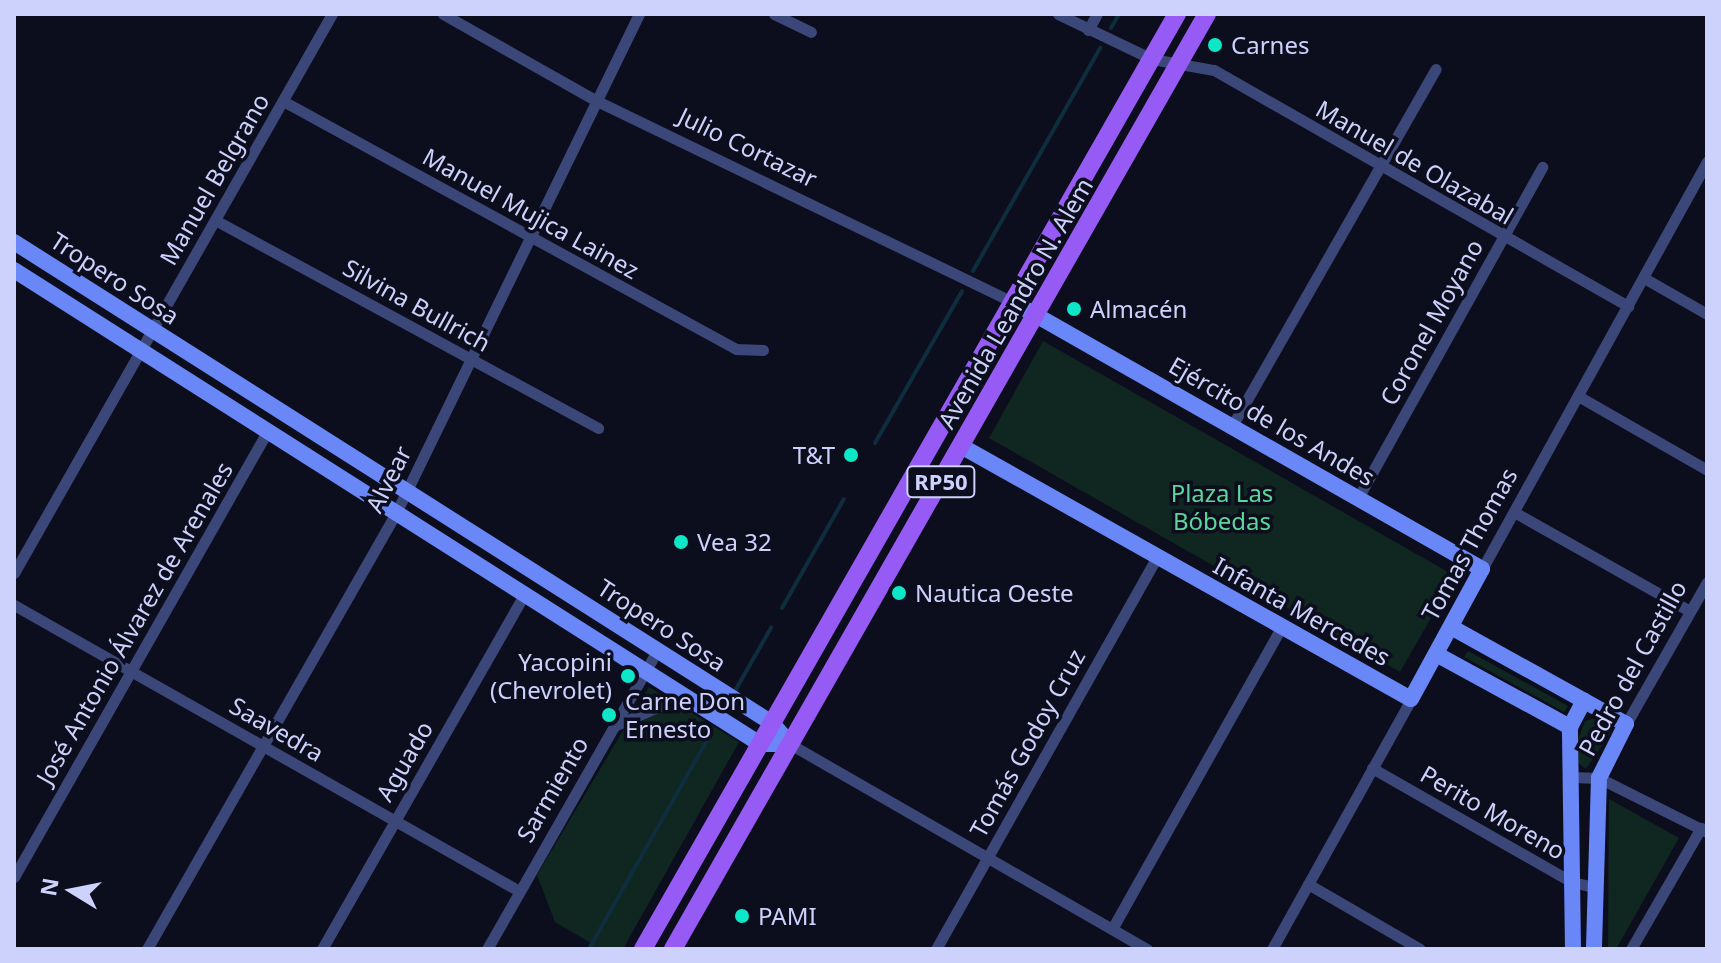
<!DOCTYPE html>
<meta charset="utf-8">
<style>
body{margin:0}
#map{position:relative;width:1721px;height:963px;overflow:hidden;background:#0d0e1d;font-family:"Noto Sans",sans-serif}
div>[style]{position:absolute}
.green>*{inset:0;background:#102620}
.stream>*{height:4px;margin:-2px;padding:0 2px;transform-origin:2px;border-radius:2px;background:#0e2d3f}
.street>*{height:11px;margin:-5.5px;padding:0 5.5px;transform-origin:5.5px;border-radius:5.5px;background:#3b4779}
.secondary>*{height:16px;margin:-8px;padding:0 8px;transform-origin:8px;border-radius:8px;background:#6987f6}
.primary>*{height:18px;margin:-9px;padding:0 9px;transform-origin:9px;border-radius:9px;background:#965af5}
.dots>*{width:22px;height:22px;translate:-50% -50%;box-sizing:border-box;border:4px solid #0d0e1d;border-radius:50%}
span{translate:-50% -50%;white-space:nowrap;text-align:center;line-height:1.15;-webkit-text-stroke:7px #0d0e1d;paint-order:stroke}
.shield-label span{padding:2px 6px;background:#0d0e1d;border:2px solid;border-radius:6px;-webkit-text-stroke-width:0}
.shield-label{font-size:22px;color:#ccd2fc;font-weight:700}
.poi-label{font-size:24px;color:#ccd2fc}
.left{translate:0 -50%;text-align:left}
.right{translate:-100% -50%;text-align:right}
.street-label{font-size:24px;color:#ccd2fc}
.park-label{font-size:24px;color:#5dd69b}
.frame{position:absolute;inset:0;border:16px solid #ccd2fc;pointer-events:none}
.north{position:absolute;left:32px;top:851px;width:80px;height:80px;-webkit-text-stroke:6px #0d0e1d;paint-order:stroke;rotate:280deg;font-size:22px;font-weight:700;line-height:32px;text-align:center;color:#ccd2fc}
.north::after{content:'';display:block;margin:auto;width:28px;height:36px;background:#ccd2fc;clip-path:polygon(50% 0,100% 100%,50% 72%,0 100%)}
</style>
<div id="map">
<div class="green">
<i style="clip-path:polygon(1043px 341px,1455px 576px,1400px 672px,989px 438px)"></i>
<i style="clip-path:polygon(1468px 651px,1568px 706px,1564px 712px,1464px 657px)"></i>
<i style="clip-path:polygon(649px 687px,739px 742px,623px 949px,588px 949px,591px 943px,555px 922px,537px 875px)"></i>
<i style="clip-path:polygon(1596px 718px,1611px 732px,1586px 769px,1577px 762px,1577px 742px,1585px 721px)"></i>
<i style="clip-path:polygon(1609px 799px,1679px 838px,1616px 949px,1608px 949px)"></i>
</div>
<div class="stream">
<i style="left:1111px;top:28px;width:16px;rotate:-60deg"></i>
<i style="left:973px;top:271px;width:257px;rotate:-60.3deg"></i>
<i style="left:875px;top:443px;width:175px;rotate:-60.2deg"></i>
<i style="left:782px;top:608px;width:125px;rotate:-60.4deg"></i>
<i style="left:735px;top:691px;width:73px;rotate:-60.3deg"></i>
<i style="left:590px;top:947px;width:248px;rotate:-60.5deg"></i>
</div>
<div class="street">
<i style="left:443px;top:14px;width:177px;rotate:29.5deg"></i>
<i style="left:597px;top:101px;width:462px;rotate:25.8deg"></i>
<i style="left:774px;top:14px;width:41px;rotate:25.9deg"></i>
<i style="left:1058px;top:14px;width:104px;rotate:25.6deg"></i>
<i style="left:1152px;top:59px;width:63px;rotate:10.1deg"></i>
<i style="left:1214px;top:70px;width:477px;rotate:29.7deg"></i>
<i style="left:1088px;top:30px;width:18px;rotate:-61deg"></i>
<i style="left:283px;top:101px;width:516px;rotate:28.7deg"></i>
<i style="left:736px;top:349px;width:27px;rotate:2deg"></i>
<i style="left:215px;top:220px;width:436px;rotate:28.5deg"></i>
<i style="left:1644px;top:278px;width:73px;rotate:29.7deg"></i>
<i style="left:1578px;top:396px;width:149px;rotate:29.8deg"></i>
<i style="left:1232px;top:426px;width:411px;rotate:-60.3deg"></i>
<i style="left:1358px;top:498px;width:379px;rotate:-60.9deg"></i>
<i style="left:1514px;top:512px;width:202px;rotate:29.4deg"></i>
<i style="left:1482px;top:569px;width:466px;rotate:-61.1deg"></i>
<i style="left:14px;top:573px;width:643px;rotate:-60.37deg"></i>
<i style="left:14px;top:605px;width:580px;rotate:29.52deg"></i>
<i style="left:1626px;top:724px;width:163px;rotate:-60.3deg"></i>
<i style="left:614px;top:726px;width:50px;rotate:-23.5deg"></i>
<i style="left:660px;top:706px;width:36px;rotate:-2deg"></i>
<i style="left:790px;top:744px;width:412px;rotate:29.9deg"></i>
<i style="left:1372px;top:768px;width:230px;rotate:29.7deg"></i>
<i style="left:1572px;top:882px;width:23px;rotate:13deg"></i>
<i style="left:1572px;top:777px;width:27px;rotate:2deg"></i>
<i style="left:1599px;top:778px;width:121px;rotate:26.6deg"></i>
<i style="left:14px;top:877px;width:512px;rotate:-60.38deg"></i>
<i style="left:1308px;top:884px;width:129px;rotate:30.1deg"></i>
<i style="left:1112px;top:929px;width:347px;rotate:-60.7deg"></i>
<i style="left:147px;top:949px;width:502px;rotate:-60.27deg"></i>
<i style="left:396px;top:513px;width:555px;rotate:-64.04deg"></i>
<i style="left:322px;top:949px;width:408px;rotate:-60.3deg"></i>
<i style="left:487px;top:949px;width:343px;rotate:-60.3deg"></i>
<i style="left:936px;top:949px;width:450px;rotate:-60.6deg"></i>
<i style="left:1272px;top:949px;width:286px;rotate:-60.9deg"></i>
<i style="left:1631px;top:949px;width:140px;rotate:-60deg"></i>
</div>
<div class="secondary">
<i style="left:14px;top:242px;width:898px;rotate:32.4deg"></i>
<i style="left:772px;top:723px;width:28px;rotate:49deg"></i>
<i style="left:14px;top:270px;width:884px;rotate:32.43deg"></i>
<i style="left:760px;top:744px;width:30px"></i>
<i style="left:961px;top:446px;width:516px;rotate:29.35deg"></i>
<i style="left:1411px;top:699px;width:148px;rotate:-61.4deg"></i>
<i style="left:1482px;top:569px;width:540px;rotate:-150.35deg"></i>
<i style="left:1451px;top:627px;width:200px;rotate:29deg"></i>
<i style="left:1626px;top:724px;width:60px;rotate:116.6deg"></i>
<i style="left:1599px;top:778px;width:171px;rotate:91.7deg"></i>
<i style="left:1436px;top:654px;width:153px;rotate:28.6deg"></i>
<i style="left:1573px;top:949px;width:222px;rotate:-90.8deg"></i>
<i style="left:1570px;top:727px;width:30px;rotate:-62deg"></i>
</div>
<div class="primary">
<i style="left:643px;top:949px;width:1077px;rotate:-60.27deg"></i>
<i style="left:673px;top:949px;width:1077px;rotate:-60.27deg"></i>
</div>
<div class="dots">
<i style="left:1215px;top:45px;background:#0ee6c8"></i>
<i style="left:1074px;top:309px;background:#0ee6c8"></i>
<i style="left:851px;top:455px;background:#0ee6c8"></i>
<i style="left:681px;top:542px;background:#0ee6c8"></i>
<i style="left:899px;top:593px;background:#0ee6c8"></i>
<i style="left:628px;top:676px;background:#0ee6c8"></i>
<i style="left:609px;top:715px;background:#0ee6c8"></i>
<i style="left:742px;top:916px;background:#0ee6c8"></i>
</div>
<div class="shield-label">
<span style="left:941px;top:482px">RP50</span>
</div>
<div class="poi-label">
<span class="left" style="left:1231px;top:45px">Carnes</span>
<span class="left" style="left:1090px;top:309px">Almacén</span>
<span class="right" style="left:835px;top:455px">T&amp;T</span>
<span class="left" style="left:697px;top:542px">Vea 32</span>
<span class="left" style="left:915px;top:593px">Nautica Oeste</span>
<span class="right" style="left:612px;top:676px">Yacopini<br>(Chevrolet)</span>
<span class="left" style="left:625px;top:715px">Carne Don<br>Ernesto</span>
<span class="left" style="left:758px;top:916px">PAMI</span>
</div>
<div class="street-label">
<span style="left:748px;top:147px;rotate:26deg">Julio Cortazar</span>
<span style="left:1415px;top:162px;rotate:30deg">Manuel de Olazabal</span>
<span style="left:214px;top:179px;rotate:-60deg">Manuel Belgrano</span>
<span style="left:531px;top:213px;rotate:29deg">Manuel Mujica Lainez</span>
<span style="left:115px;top:278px;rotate:33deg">Tropero Sosa</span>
<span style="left:1015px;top:303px;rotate:-60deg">Avenida Leandro N. Alem</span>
<span style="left:417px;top:305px;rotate:29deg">Silvina Bullrich</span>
<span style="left:1431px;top:322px;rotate:-61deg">Coronel Moyano</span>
<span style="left:1272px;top:421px;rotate:30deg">Ejército de los Andes</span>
<span style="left:388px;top:479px;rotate:-63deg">Alvear</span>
<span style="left:1469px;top:544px;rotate:-61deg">Tomas Thomas</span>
<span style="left:1302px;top:611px;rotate:29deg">Infanta Mercedes</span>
<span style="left:134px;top:623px;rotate:-60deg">José Antonio Álvarez de Arenales</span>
<span style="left:662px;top:625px;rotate:33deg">Tropero Sosa</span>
<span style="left:1632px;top:668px;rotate:-61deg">Pedro del Castillo</span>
<span style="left:277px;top:729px;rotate:30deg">Saavedra</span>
<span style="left:1027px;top:743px;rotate:-61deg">Tomás Godoy Cruz</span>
<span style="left:404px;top:761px;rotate:-60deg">Aguado</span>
<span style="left:552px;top:789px;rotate:-60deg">Sarmiento</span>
<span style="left:1493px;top:812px;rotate:30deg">Perito Moreno</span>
</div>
<div class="park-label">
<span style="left:1222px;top:507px">Plaza Las<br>Bóbedas</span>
</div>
<div class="frame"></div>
<div class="north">N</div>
</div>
